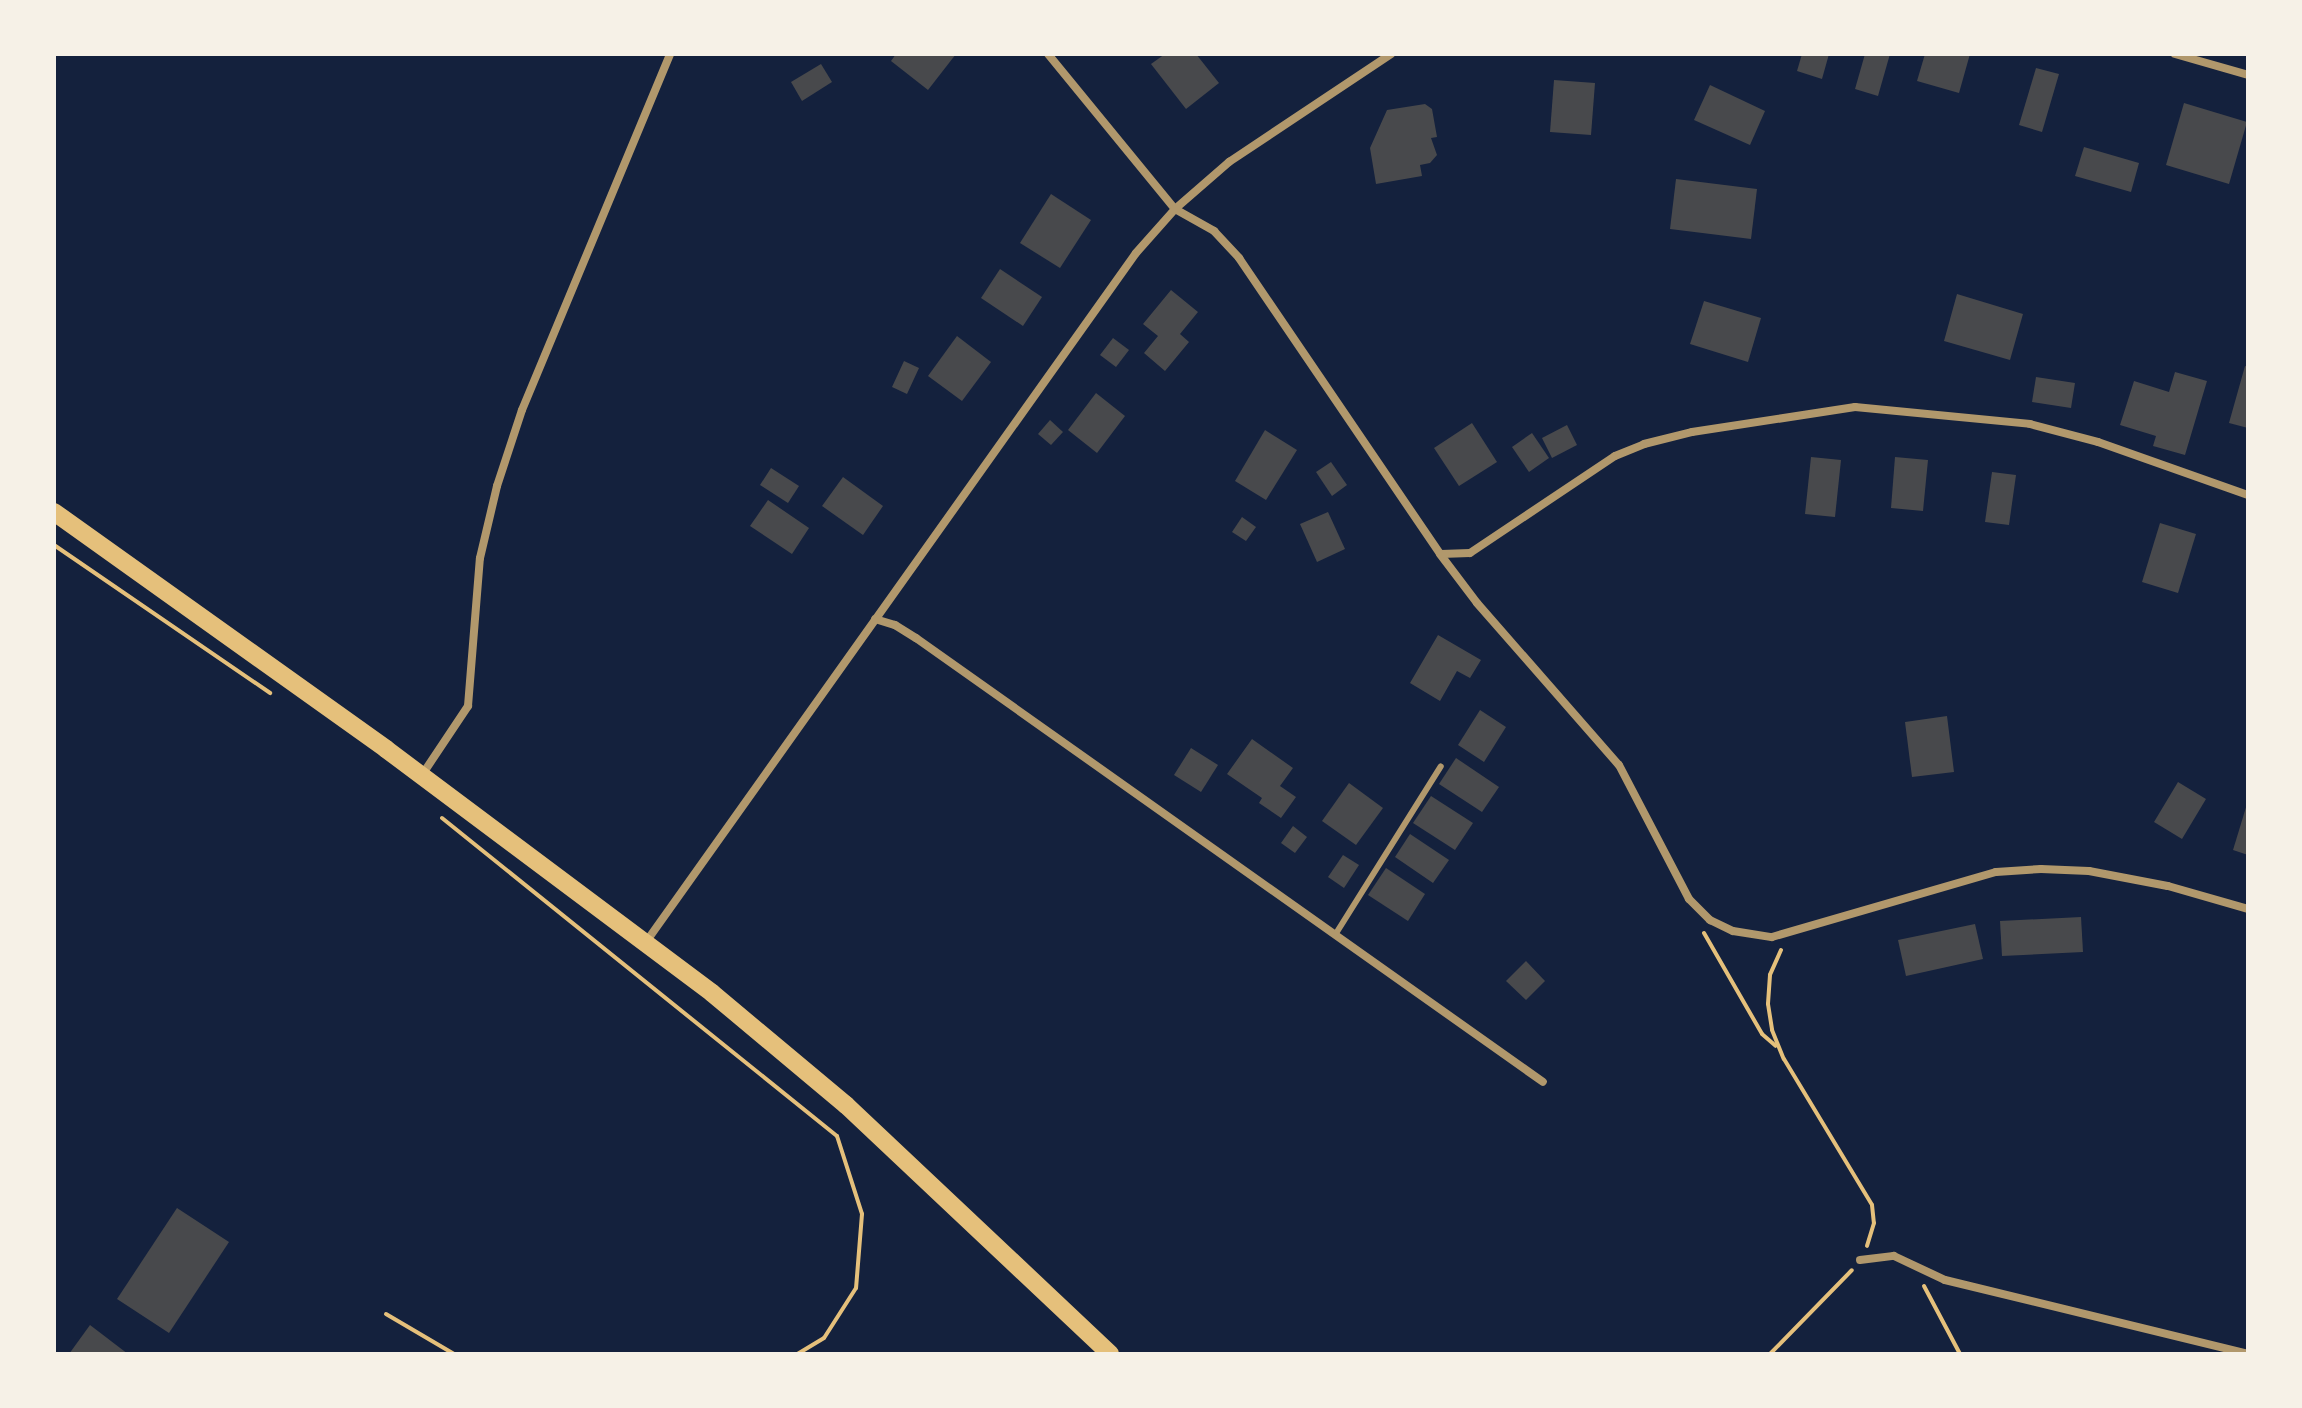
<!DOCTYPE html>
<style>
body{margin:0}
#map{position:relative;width:2302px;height:1408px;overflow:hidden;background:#14213d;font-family:Arial,sans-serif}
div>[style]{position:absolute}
.building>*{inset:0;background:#48494c}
.path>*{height:4px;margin:-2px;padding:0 2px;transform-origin:2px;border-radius:2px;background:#e5c07b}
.service>*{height:6px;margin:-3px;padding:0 3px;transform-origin:3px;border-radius:3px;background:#b1986c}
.minor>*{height:8px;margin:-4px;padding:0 4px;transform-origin:4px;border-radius:4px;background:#b1986c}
.trunk>*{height:18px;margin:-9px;padding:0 9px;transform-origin:9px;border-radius:9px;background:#e5c07b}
span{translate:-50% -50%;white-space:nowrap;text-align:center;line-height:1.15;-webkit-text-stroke:8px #f6f1e7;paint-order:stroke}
.frame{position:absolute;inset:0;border:56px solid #f6f1e7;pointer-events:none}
</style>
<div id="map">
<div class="building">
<i style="clip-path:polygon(896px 54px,956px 54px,928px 90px,891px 61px)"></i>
<i style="clip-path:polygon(1165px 54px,1196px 54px,1219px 83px,1186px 109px,1151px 64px)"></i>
<i style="clip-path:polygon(1802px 54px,1829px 54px,1822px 79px,1797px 71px)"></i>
<i style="clip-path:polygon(1865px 54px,1890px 54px,1878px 96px,1855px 89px)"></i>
<i style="clip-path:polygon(1925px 54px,1970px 54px,1959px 93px,1917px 81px)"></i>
<i style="clip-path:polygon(821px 64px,832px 82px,802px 101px,791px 82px)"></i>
<i style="clip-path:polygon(2036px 68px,2059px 74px,2042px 132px,2019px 125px)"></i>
<i style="clip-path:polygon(1554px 80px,1595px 83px,1591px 135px,1550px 132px)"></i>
<i style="clip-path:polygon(1710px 85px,1765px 111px,1750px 145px,1694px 120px)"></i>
<i style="clip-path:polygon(2184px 103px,2247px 122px,2229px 184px,2166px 165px)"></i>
<i style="clip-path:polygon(1425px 104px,1432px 109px,1437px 137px,1431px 138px,1437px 155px,1430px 163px,1420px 165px,1422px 176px,1376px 184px,1370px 148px,1387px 110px)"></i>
<i style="clip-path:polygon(2084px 147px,2139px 163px,2131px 192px,2075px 176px)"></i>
<i style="clip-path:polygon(1676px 179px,1757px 189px,1751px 239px,1670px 229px)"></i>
<i style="clip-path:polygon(1051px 194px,1091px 220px,1060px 268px,1020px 243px)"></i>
<i style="clip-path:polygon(1000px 269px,1042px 297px,1023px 326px,981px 298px)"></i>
<i style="clip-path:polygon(1171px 290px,1198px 312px,1180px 334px,1189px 342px,1165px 371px,1144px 353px,1158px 336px,1143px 324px)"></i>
<i style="clip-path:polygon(1957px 294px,2023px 314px,2010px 360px,1944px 341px)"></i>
<i style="clip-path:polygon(1704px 301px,1761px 318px,1748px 362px,1690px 344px)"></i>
<i style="clip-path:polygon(957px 336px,991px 362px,962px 401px,928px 376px)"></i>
<i style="clip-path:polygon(1113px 338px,1129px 350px,1116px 367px,1100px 355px)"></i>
<i style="clip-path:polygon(904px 361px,919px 368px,907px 394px,892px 387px)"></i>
<i style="clip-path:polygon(2245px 366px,2248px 367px,2248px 428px,2229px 423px)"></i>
<i style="clip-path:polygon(2175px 372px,2207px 381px,2185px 455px,2153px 446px,2156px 436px,2120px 425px,2134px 381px,2169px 392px)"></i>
<i style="clip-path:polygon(2036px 377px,2075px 383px,2071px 408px,2032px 402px)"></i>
<i style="clip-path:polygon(1096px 393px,1125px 416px,1097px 453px,1068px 430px)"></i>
<i style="clip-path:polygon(1050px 420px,1063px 432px,1051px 445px,1038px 434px)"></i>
<i style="clip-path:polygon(1472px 423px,1497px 462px,1459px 486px,1434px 448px)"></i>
<i style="clip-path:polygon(1567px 425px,1577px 445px,1552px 458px,1542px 438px)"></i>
<i style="clip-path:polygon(1265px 430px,1297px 450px,1266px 500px,1235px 481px)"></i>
<i style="clip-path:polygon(1532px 433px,1549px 458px,1529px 472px,1512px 447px)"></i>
<i style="clip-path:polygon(1811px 457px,1841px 460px,1835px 517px,1805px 514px)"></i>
<i style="clip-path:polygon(1895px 457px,1928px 460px,1923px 511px,1891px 508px)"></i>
<i style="clip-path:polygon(1331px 462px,1347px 485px,1332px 496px,1316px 472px)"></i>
<i style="clip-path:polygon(771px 468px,799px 486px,788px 503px,760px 485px)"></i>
<i style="clip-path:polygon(1992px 472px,2016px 475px,2009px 525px,1985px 522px)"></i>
<i style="clip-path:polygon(843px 477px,883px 506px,863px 535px,822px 506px)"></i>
<i style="clip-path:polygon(768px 500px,809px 528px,792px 554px,750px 526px)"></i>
<i style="clip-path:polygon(1328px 512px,1345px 549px,1317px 562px,1300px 524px)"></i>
<i style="clip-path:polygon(1242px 517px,1256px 527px,1246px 541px,1232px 532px)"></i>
<i style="clip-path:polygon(2160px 523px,2196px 534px,2178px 593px,2142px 582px)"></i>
<i style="clip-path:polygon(1438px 635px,1481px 660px,1470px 678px,1457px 671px,1440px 701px,1410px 683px)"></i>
<i style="clip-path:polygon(1480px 710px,1506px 727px,1484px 762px,1458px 745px)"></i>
<i style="clip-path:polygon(1947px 716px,1954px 772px,1912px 777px,1905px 722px)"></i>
<i style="clip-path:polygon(1252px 739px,1293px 768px,1280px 786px,1296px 797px,1281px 818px,1259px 803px,1262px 798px,1227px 774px)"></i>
<i style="clip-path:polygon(1191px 748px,1218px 765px,1201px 792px,1174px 775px)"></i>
<i style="clip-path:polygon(1456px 758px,1499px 787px,1482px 812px,1439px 784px)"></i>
<i style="clip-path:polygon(2178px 782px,2206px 799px,2182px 839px,2154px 822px)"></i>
<i style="clip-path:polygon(1349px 783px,1383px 808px,1356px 845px,1322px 821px)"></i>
<i style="clip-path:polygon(1431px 796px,1473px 823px,1455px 850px,1413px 823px)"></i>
<i style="clip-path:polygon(2247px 804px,2248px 804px,2248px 855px,2233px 850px)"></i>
<i style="clip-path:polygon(1293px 826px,1307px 837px,1295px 853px,1281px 843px)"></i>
<i style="clip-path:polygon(1410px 834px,1449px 860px,1433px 883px,1395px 857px)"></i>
<i style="clip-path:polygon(1343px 855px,1359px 865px,1344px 888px,1328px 877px)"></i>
<i style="clip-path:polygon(1386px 868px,1425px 894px,1408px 921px,1368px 895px)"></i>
<i style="clip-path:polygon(2081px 917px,2083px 952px,2002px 956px,2000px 921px)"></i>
<i style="clip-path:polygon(1975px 924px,1983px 959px,1906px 976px,1898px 940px)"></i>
<i style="clip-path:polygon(1526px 961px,1545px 981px,1526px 1000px,1506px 981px)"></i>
<i style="clip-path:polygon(177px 1208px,229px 1242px,169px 1333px,117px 1299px)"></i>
<i style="clip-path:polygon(90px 1325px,128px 1354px,69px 1354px)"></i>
</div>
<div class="path">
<i style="left:54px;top:545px;width:262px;rotate:34.4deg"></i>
<i style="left:442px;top:818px;width:507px;rotate:38.84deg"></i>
<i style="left:837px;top:1136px;width:82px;rotate:72.2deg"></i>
<i style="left:862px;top:1214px;width:74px;rotate:94.6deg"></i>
<i style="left:856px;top:1288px;width:59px;rotate:122.6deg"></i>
<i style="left:824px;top:1338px;width:31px;rotate:149deg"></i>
<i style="left:1704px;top:933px;width:116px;rotate:60.1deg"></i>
<i style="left:1762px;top:1034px;width:18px;rotate:41deg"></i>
<i style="left:1781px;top:950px;width:27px;rotate:114deg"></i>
<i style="left:1770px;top:975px;width:29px;rotate:94deg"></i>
<i style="left:1768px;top:1004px;width:26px;rotate:81deg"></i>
<i style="left:1772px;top:1030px;width:31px;rotate:68deg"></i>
<i style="left:1784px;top:1059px;width:170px;rotate:58.9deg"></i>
<i style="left:1872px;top:1205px;width:18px;rotate:84deg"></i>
<i style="left:1874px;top:1223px;width:24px;rotate:107deg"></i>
<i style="left:1924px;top:1286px;width:77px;rotate:62.1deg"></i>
<i style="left:386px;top:1314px;width:79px;rotate:30.5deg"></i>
<i style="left:1770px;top:1354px;width:117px;rotate:-45.7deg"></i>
</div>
<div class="service">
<i style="left:1335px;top:935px;width:199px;rotate:-57.9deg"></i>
</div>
<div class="minor">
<i style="left:1048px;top:54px;width:200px;rotate:50.7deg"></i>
<i style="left:1175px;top:209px;width:45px;rotate:29.4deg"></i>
<i style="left:1214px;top:231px;width:37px;rotate:47deg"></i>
<i style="left:1239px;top:258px;width:358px;rotate:55.8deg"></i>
<i style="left:1440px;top:554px;width:61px;rotate:52.9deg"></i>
<i style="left:1477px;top:603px;width:215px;rotate:48.8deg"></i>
<i style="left:1619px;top:765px;width:151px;rotate:62.4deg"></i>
<i style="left:1689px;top:899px;width:30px;rotate:45deg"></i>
<i style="left:1710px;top:920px;width:25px;rotate:26deg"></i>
<i style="left:1733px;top:931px;width:39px;rotate:9deg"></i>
<i style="left:1772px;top:937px;width:233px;rotate:-16.2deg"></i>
<i style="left:1996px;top:872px;width:45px;rotate:-3.8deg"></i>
<i style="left:2041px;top:869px;width:48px;rotate:2.4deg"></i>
<i style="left:2089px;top:871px;width:80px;rotate:10.8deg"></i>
<i style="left:2168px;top:886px;width:83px;rotate:16deg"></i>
<i style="left:2175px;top:54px;width:76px;rotate:16deg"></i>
<i style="left:1441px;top:554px;width:29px;rotate:-2deg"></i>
<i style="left:1470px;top:553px;width:174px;rotate:-33.8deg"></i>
<i style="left:1615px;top:456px;width:31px;rotate:-22deg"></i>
<i style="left:1644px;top:444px;width:49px;rotate:-14deg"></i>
<i style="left:1692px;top:432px;width:165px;rotate:-8.7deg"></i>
<i style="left:1855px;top:407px;width:176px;rotate:5.5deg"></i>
<i style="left:2030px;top:424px;width:70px;rotate:14.8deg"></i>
<i style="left:2098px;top:442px;width:159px;rotate:19.5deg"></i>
<i style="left:875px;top:619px;width:21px;rotate:17deg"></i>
<i style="left:895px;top:625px;width:25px;rotate:32deg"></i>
<i style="left:916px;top:638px;width:768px;rotate:35.3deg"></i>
<i style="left:422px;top:775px;width:83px;rotate:-56.3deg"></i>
<i style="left:468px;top:706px;width:148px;rotate:-85.4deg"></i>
<i style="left:480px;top:558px;width:74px;rotate:-76.7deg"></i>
<i style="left:497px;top:486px;width:80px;rotate:-71.8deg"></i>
<i style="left:522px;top:410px;width:386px;rotate:-67.4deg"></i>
<i style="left:646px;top:942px;width:845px;rotate:-54.58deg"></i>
<i style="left:1136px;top:253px;width:59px;rotate:-48.4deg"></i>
<i style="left:1175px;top:209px;width:72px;rotate:-41deg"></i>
<i style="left:1229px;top:162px;width:195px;rotate:-33.7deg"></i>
<i style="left:1860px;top:1260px;width:34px;rotate:-7deg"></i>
<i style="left:1894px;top:1256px;width:56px;rotate:25.2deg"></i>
<i style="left:1945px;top:1280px;width:312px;rotate:13.7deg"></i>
</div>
<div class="trunk">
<i style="left:54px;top:512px;width:408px;rotate:35.5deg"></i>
<i style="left:386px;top:749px;width:407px;rotate:36.8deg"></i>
<i style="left:712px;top:993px;width:175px;rotate:39.9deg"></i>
<i style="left:846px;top:1105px;width:363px;rotate:43.3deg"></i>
</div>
<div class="frame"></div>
</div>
